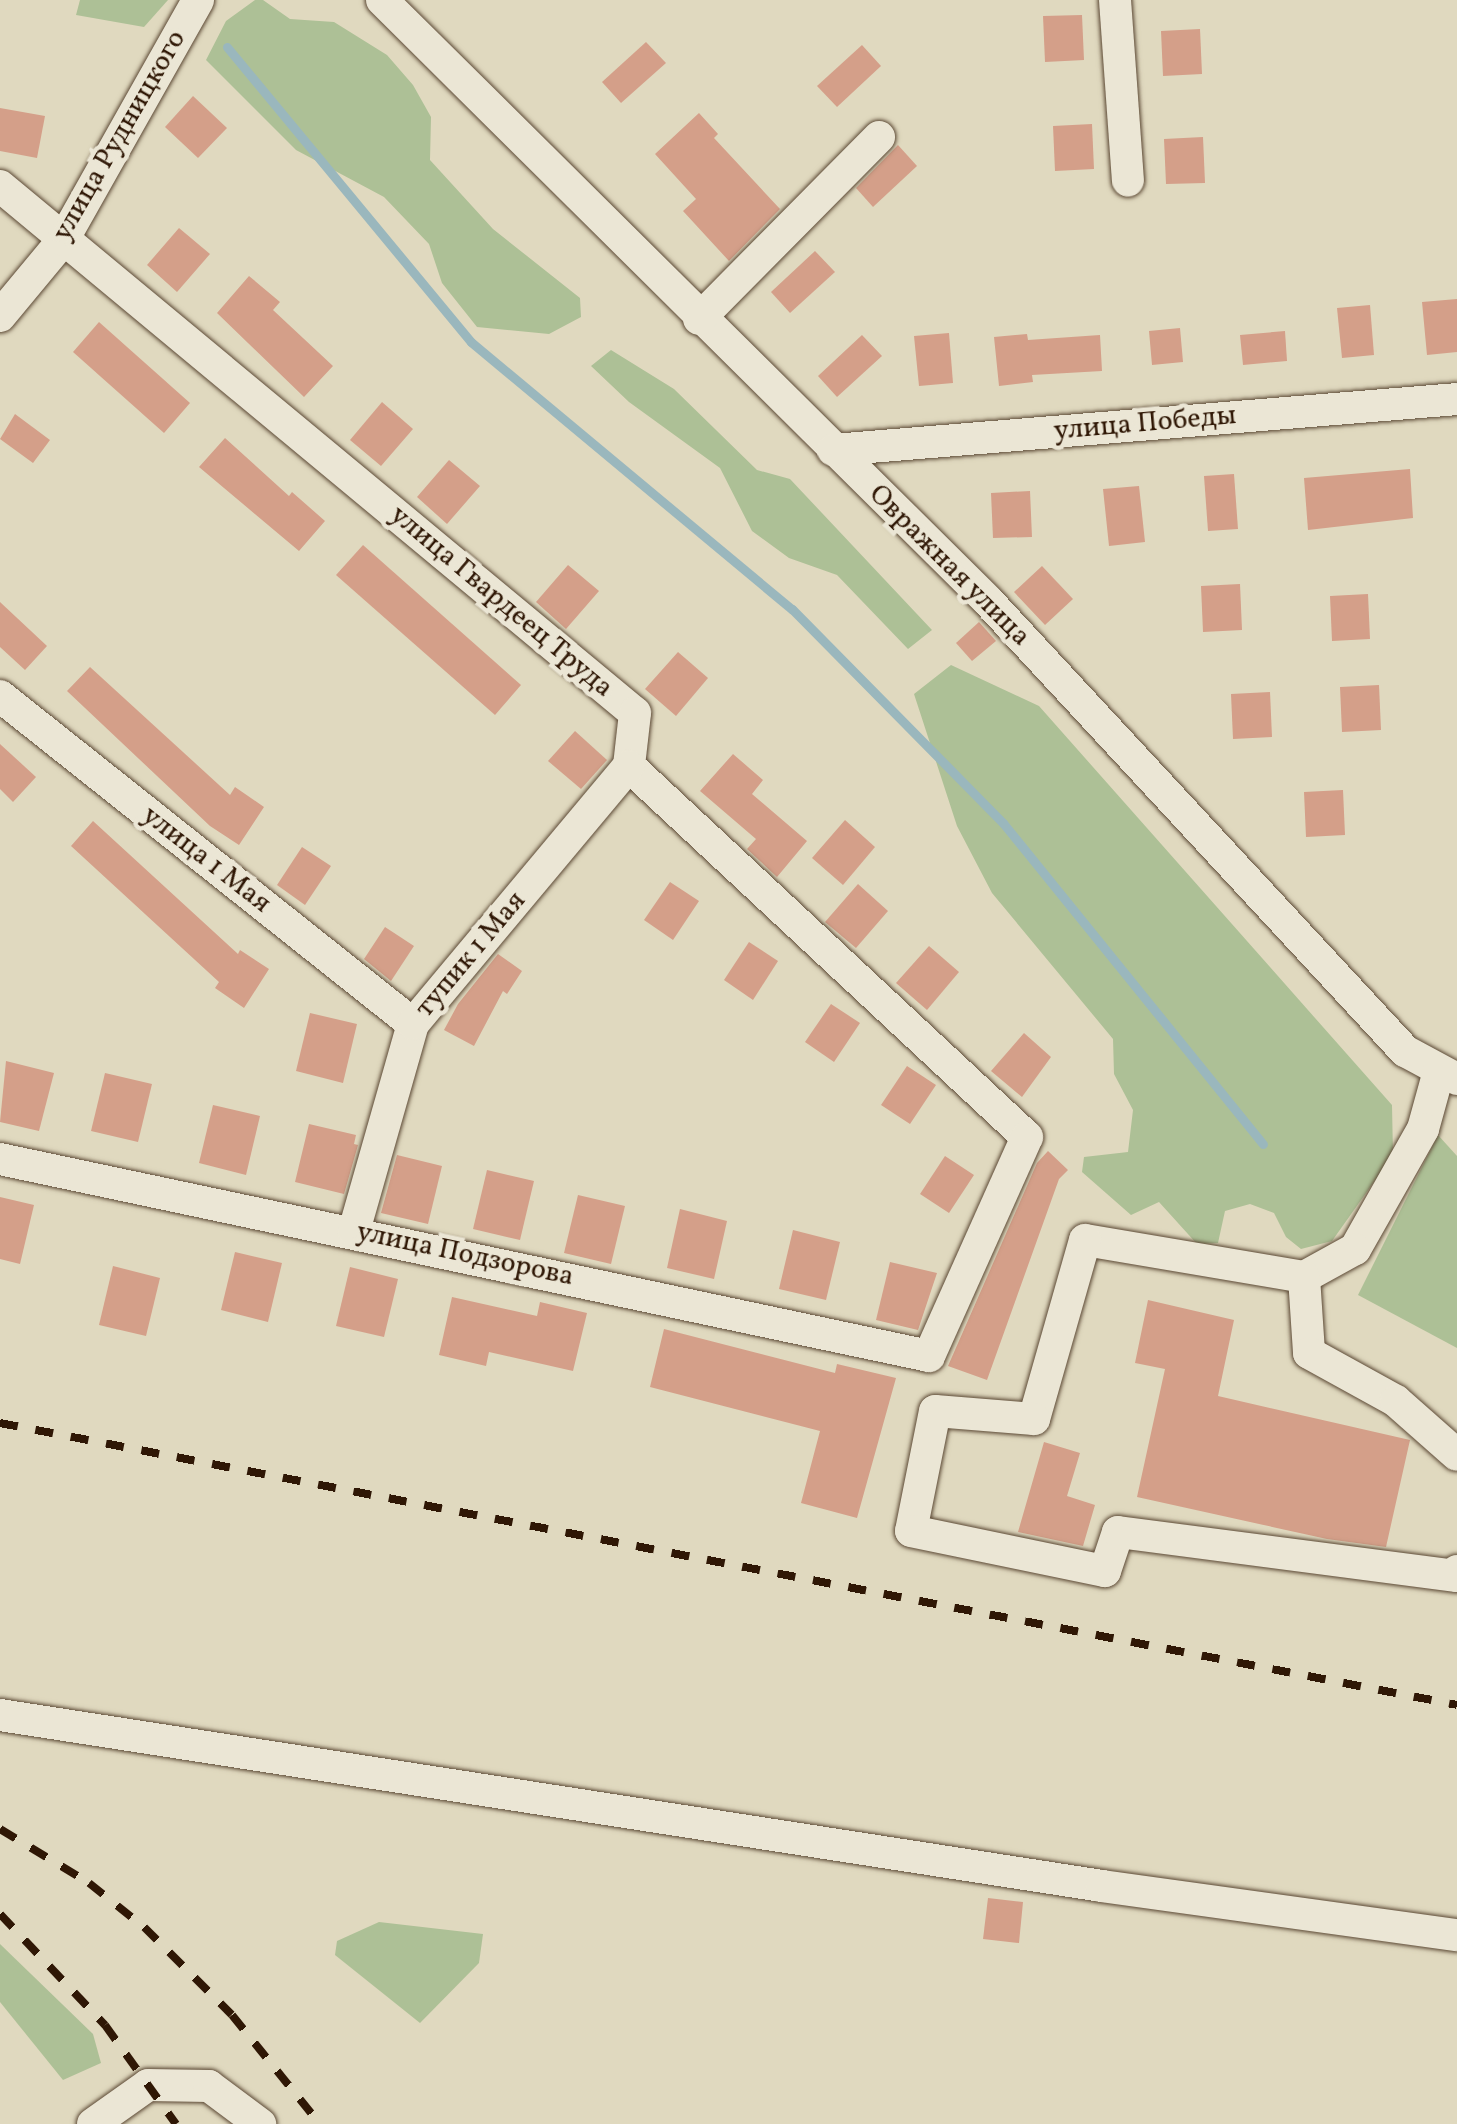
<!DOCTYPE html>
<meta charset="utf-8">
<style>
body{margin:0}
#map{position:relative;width:1457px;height:2124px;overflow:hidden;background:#e0d9bf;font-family:Vollkorn,serif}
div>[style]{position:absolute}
.green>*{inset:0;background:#adc096}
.stream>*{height:9px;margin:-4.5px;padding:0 4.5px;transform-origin:4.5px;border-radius:4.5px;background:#9ab7bd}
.building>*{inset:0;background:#d49f89}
.roads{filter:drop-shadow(0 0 2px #5b4834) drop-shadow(0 0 2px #5b4834)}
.minor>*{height:32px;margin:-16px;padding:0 16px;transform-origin:16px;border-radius:16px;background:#ebe6d5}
.rail>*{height:8px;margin-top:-4px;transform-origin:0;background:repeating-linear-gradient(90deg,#2f1705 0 18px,transparent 0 36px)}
span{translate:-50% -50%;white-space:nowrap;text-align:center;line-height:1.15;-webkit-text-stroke:9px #ebe6d5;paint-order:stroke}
.street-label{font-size:28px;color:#2f1705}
</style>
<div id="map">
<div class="green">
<i style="clip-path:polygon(80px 0,168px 0,144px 27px,76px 15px)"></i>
<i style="clip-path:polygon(255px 0,263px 0,290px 19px,334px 22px,387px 55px,413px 85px,431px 117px,430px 160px,493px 229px,580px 298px,581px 317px,549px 334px,477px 327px,442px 283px,429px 244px,384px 197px,296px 150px,206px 60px,226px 21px)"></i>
<i style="clip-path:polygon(611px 350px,674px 389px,757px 470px,790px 479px,932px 630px,908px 649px,837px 575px,789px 558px,752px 531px,720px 468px,629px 402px,591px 366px)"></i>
<i style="clip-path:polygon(951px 665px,1039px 706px,1392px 1105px,1393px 1155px,1332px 1241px,1301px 1249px,1286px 1237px,1274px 1213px,1250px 1204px,1225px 1211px,1218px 1243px,1197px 1244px,1159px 1202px,1131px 1215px,1082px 1172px,1084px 1157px,1128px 1152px,1133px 1110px,1114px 1074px,1113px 1039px,992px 893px,957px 826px,914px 694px)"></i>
<i style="clip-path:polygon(1438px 1135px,1457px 1156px,1457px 1348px,1358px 1295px)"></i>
<i style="clip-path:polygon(379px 1922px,483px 1934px,479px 1963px,420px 2023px,335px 1955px,337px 1941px)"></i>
<i style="clip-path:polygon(0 1944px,93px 2034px,101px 2063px,63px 2080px,0 2002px)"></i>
</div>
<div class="stream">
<i style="left:227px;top:47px;width:383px;rotate:50.4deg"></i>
<i style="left:471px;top:342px;width:418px;rotate:39.8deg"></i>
<i style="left:792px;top:609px;width:301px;rotate:45.4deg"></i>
<i style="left:1003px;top:823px;width:413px;rotate:51deg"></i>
</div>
<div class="building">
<i style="clip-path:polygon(1082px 15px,1084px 60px,1045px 62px,1043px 16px)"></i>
<i style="clip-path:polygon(1200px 29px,1202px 74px,1163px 76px,1161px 31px)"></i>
<i style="clip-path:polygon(646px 42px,666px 63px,621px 103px,602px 82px)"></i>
<i style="clip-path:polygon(862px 45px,881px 66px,837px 107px,817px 86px)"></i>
<i style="clip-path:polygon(193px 96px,227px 128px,198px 158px,165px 127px)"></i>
<i style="clip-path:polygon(0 108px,45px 116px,37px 158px,0 151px)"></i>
<i style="clip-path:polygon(699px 113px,718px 134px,714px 138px,780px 209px,729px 261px,683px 211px,696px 199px,655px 154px)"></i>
<i style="clip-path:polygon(1092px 124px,1094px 169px,1055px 171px,1053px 126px)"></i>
<i style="clip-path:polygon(1203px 137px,1205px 183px,1166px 184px,1164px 139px)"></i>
<i style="clip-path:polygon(898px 145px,917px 166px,873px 207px,856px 188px)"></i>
<i style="clip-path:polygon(179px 228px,210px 254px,177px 292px,147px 265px)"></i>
<i style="clip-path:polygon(815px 251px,835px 272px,790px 313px,771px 292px)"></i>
<i style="clip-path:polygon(249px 276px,280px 302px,273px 310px,333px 366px,304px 397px,217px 313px)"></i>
<i style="clip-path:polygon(1457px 299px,1457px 352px,1427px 355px,1422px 302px)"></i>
<i style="clip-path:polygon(1370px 305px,1374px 355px,1342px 358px,1337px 308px)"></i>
<i style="clip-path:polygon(99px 322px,190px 403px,164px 433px,73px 352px)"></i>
<i style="clip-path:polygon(1180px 328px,1183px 362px,1152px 365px,1149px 331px)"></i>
<i style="clip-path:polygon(1285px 331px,1287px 361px,1243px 365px,1240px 335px)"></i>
<i style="clip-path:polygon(949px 333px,953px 383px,919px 386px,914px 336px)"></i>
<i style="clip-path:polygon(1027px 334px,1028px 340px,1100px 335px,1102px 371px,1032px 375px,1033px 382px,999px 386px,994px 337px)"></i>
<i style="clip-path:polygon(862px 335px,882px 356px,837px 397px,818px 376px)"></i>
<i style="clip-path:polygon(382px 402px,413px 429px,381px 466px,350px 440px)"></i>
<i style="clip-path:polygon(15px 414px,50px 440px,33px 463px,0 439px)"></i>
<i style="clip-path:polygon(225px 438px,289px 496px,292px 492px,325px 521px,299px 551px,199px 467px)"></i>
<i style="clip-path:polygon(449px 460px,480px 486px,447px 524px,417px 497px)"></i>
<i style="clip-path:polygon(1410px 469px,1413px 518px,1308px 530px,1304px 478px)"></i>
<i style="clip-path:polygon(1234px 474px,1238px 529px,1208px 531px,1204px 476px)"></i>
<i style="clip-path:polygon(1139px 486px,1145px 542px,1109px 546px,1103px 489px)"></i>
<i style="clip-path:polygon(1030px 491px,1032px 537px,993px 538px,991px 493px)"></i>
<i style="clip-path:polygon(363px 545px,521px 685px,495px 715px,336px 575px)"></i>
<i style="clip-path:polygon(568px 565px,599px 591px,566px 629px,536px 602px)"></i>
<i style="clip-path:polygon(1042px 566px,1073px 599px,1045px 625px,1014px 592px)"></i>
<i style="clip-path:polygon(1240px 584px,1242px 630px,1203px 632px,1201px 586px)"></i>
<i style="clip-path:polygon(1368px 594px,1370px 639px,1332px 641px,1330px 596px)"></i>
<i style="clip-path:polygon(0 602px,47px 646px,25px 670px,0 647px)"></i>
<i style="clip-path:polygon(979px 622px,996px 641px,972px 661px,956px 643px)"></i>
<i style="clip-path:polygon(678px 652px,708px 678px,676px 716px,645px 689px)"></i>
<i style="clip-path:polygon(90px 667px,230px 795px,235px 787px,264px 807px,239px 845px,210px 826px,67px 691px)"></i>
<i style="clip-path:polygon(1379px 685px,1381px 730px,1342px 732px,1340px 687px)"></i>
<i style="clip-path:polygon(1270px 692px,1272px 737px,1233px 739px,1231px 694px)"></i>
<i style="clip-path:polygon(575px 731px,607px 760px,581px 789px,548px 761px)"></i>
<i style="clip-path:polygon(0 744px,36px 777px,13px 802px,0 789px)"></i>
<i style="clip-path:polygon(733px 754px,763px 780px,752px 794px,807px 841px,777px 877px,747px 849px,756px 839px,700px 791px)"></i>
<i style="clip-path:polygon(1343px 790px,1345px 835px,1306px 837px,1304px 792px)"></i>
<i style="clip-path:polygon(845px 820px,875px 847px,843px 885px,812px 858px)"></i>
<i style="clip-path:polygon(93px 821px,238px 954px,240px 950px,269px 969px,244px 1008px,215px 988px,219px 982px,71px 846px)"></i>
<i style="clip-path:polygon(302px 847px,331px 866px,305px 905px,277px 885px)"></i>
<i style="clip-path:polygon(670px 882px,699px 901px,673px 940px,644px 920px)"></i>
<i style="clip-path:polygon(858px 884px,888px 911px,856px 948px,825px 922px)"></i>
<i style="clip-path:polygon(385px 927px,414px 946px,391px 981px,364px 959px)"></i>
<i style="clip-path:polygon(749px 942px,778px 961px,753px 1000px,724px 980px)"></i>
<i style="clip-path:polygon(929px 946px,959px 972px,927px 1010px,896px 983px)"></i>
<i style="clip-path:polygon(498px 954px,522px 971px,507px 994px,503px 991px,474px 1046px,444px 1030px,458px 1004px)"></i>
<i style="clip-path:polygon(831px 1004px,860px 1023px,834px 1062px,805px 1042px)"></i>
<i style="clip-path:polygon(310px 1013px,357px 1024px,343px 1083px,296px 1071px)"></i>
<i style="clip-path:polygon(1024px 1033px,1051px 1057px,1022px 1097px,991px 1071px)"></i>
<i style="clip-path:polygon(6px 1061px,54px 1073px,39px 1131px,0 1122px)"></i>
<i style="clip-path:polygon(907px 1066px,936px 1085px,910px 1124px,881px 1105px)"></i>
<i style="clip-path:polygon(105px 1073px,152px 1084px,138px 1142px,91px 1131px)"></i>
<i style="clip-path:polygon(213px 1105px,260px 1116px,246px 1175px,199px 1163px)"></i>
<i style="clip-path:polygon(309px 1124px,356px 1135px,354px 1144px,358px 1145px,344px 1194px,295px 1182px)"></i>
<i style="clip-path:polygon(1048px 1151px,1068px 1170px,1059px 1179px,987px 1380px,948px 1366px,1037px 1163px)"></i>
<i style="clip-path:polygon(397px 1155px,442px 1166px,428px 1224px,381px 1213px)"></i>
<i style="clip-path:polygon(945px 1156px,974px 1175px,949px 1213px,920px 1194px)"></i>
<i style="clip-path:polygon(487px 1170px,534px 1181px,520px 1240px,473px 1229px)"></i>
<i style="clip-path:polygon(578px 1195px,625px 1206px,611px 1264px,564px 1253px)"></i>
<i style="clip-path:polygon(0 1197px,34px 1205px,20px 1264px,0 1259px)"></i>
<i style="clip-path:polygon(680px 1209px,727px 1221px,714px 1279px,667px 1268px)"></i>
<i style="clip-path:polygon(793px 1230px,840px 1242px,826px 1300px,779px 1289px)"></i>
<i style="clip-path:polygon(235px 1252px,282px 1263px,268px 1322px,221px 1310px)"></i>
<i style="clip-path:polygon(890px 1262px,937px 1273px,918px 1330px,876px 1320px)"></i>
<i style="clip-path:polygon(113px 1266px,160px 1278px,146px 1336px,99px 1325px)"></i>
<i style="clip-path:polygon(350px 1267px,398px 1279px,384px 1337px,336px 1326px)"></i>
<i style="clip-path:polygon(452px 1297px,537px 1316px,540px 1302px,587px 1313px,573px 1371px,489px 1352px,486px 1366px,439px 1355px)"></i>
<i style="clip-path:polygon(1148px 1300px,1234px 1320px,1218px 1396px,1410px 1440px,1386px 1547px,1327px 1539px,1137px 1497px,1165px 1369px,1135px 1363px)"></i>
<i style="clip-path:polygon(664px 1329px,835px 1373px,837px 1364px,896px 1378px,857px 1518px,801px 1503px,820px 1431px,650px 1387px)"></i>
<i style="clip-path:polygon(1044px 1442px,1080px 1453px,1067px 1496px,1095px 1505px,1083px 1546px,1018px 1532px)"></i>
<i style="clip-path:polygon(988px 1898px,1023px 1902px,1019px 1943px,983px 1939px)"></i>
</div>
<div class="roads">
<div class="minor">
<i style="left:382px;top:0;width:853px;rotate:44.76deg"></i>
<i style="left:988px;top:601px;width:614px;rotate:47.18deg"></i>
<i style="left:1405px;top:1051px;width:59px;rotate:28.3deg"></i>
<i style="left:1115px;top:0;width:181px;rotate:85.9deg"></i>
<i style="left:0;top:186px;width:825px;rotate:39.69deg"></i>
<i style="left:635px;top:713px;width:53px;rotate:96.5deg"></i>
<i style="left:629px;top:766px;width:544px;rotate:42.99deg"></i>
<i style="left:1027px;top:1137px;width:240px;rotate:114.1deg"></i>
<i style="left:929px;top:1356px;width:950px;rotate:-168.03deg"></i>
<i style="left:0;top:316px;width:99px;rotate:-50.3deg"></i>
<i style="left:63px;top:240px;width:275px;rotate:-60.6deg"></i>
<i style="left:699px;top:319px;width:256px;rotate:-45.3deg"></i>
<i style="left:833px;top:450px;width:626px;rotate:-4.67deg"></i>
<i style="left:0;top:696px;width:527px;rotate:38.46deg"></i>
<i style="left:1439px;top:1071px;width:60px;rotate:105.4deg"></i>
<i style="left:1423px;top:1129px;width:138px;rotate:119.5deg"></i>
<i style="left:1355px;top:1249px;width:58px;rotate:151.2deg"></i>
<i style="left:1304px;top:1277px;width:222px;rotate:-170.4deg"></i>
<i style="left:1085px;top:1240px;width:186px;rotate:105.9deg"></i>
<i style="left:1034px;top:1419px;width:99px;rotate:-175.4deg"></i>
<i style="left:935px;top:1411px;width:122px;rotate:101.3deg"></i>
<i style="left:911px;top:1531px;width:198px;rotate:11.7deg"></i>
<i style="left:1105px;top:1571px;width:41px;rotate:-71.6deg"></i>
<i style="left:1118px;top:1532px;width:342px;rotate:7.4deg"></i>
<i style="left:1457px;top:1576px;width:5px;rotate:-90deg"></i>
<i style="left:354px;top:1231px;width:215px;rotate:-74.1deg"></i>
<i style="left:413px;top:1024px;width:336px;rotate:-50.1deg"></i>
<i style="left:1304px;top:1277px;width:76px;rotate:86.2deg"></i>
<i style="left:1309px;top:1353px;width:99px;rotate:28.9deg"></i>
<i style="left:1396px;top:1401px;width:81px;rotate:41.5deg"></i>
<i style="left:0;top:1715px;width:1115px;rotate:8.82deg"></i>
<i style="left:1102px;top:1886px;width:358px;rotate:7.9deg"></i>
<i style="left:93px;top:2124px;width:67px;rotate:-35.3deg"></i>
<i style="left:148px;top:2085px;width:61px;rotate:0.9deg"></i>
<i style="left:209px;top:2086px;width:64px;rotate:36.7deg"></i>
</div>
</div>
<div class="rail">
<i style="left:0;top:1423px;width:1484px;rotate:10.95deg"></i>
<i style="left:0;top:1829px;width:104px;rotate:31.2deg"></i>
<i style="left:89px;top:1883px;width:70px;rotate:38.7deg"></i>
<i style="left:144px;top:1927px;width:124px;rotate:45deg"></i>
<i style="left:232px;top:2015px;width:140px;rotate:51.1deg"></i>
<i style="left:0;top:1914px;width:153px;rotate:46.6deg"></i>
<i style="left:105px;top:2025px;width:122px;rotate:54.4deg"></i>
</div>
<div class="street-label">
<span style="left:120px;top:136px;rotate:-60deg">улица Рудницкого</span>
<span style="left:1145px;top:424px;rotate:-5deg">улица Победы</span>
<span style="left:949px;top:566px;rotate:45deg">Овражная улица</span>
<span style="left:501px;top:602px;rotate:40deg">улица Гвардеец Труда</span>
<span style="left:206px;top:860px;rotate:38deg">улица 1 Мая</span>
<span style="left:471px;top:955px;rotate:-50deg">тупик 1 Мая</span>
<span style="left:465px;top:1255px;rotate:12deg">улица Подзорова</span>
</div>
</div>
